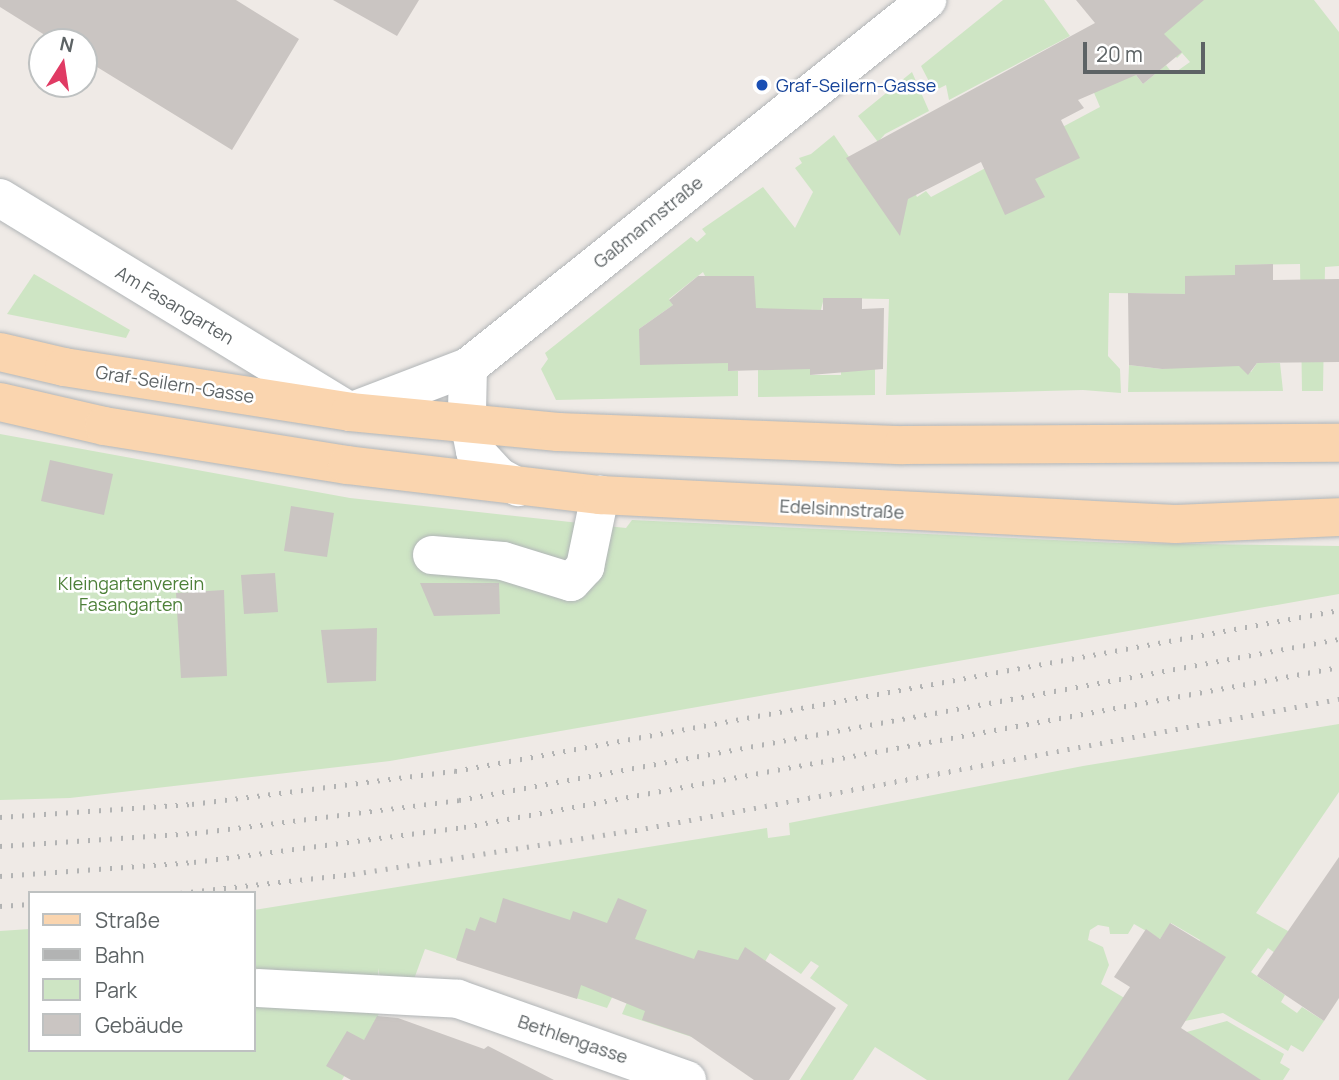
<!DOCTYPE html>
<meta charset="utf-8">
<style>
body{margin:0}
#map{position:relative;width:1339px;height:1080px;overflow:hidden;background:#efeae6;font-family:Manrope,sans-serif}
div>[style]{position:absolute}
.green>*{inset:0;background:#cee5c4}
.building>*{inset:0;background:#cac5c2}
.roads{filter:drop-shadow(0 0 2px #b1b5b7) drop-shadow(0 0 2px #b1b5b7)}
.minor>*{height:38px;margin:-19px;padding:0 19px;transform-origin:19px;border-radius:19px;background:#fff}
.major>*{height:38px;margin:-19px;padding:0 19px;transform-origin:19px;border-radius:19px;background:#fad5af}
.rail>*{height:5px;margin-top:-2.5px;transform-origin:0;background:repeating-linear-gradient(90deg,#b2b3b3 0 2px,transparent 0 11px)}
.dots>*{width:19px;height:19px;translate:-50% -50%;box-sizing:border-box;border:4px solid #fff;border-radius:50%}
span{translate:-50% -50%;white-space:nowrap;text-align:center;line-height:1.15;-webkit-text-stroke:5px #fff;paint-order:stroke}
.transit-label{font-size:18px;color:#164399}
.left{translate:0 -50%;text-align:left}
.street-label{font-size:18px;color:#5d6365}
.park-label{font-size:18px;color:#4d8039}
.legend{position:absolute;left:28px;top:891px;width:228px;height:161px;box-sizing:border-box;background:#fff;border:2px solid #bec1c1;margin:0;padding:9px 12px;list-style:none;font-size:21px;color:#5d6365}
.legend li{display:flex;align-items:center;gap:14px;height:35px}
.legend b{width:35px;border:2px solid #bec1c1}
.north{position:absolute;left:28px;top:28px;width:70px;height:70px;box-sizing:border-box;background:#fff;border:2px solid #bec1c1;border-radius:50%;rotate:12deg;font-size:19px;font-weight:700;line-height:28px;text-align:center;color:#5d6365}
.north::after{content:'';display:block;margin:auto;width:24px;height:32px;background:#e03b64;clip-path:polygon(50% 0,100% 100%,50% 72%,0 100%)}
.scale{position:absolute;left:1083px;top:42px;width:122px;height:32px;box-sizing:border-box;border:4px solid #5d6365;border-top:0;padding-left:9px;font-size:21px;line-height:24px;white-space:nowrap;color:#5d6365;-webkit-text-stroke:5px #fff;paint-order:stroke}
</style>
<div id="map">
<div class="green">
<i style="clip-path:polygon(1003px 0,1044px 0,1070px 36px,949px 100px,946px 85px,934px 91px,921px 66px)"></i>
<i style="clip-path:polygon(1130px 0,1314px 0,1339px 32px,1339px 266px,1325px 267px,1323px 391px,1302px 391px,1300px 264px,1235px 265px,1235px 283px,1186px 276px,1185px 294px,1109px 293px,1108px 356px,1120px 369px,1121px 393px,1083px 390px,886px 395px,889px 299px,824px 298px,805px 369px,810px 369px,810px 375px,841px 375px,841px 369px,875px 369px,875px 395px,758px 397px,758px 370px,768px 370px,751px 317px,754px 276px,705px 276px,703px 272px,669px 299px,673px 305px,639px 329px,728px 363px,728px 371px,738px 371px,738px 396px,556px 400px,541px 369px,548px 359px,545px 353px,691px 237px,697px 242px,706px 234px,702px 229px,763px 187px,795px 228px,813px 192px,795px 168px,802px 163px,799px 158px,811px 154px,834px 135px,890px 217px,913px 188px,917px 197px,926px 191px,931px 197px,1100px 107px,1084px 69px,1109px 41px,1143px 84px,1166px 65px,1173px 74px,1190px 62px,1182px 53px,1177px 58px)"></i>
<i style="clip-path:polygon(912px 72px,929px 111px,885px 134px,878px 142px,858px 116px)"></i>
<i style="clip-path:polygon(34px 274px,130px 330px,126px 338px,7px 314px)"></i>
<i style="clip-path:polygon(1257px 363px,1280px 363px,1283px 391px,1128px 392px,1129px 365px,1162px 369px,1187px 364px,1238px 365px,1251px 372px)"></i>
<i style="clip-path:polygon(0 434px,350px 498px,626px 528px,632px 520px,1118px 543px,1339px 546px,1339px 594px,390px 761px,70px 798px,0 800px)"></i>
<i style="clip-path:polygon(1339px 724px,1339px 792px,1256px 913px,1288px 931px,1284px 959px,1268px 948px,1251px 972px,1285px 995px,1281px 1002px,1297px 1013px,1302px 1007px,1324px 1021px,1303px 1052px,1291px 1045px,1288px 1051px,1223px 1013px,1185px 1021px,1200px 940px,1171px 923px,1160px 939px,1134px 924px,1128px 934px,1110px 934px,1109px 927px,1098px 925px,1090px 930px,1088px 940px,1103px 947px,1109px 965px,1101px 984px,1183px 1033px,1227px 1021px,1284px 1054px,1280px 1063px,1290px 1069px,1283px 1080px,927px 1080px,875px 1047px,853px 1080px,800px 1080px,848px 1005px,810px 978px,819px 966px,811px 961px,801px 974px,770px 953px,716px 1045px,622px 1014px,639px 974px,626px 968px,607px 1008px,425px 949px,410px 990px,381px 983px,378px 968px,380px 1012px,342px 1080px,0 1080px,0 931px,30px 929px,30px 1050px,254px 1050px,254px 910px,767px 828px,768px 838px,790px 835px,789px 823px,1083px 766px)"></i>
</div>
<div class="building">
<i style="clip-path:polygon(0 0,236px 0,299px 39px,232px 150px,84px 59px,84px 42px,56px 42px,0 7px)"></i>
<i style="clip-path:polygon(333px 0,419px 0,397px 36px)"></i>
<i style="clip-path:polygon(1076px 0,1204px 0,1164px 34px,1182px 52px,1143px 84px,1136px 75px,1078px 100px,1084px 108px,1061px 120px,1080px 158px,1035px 179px,1045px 197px,1005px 215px,981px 162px,908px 199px,900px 236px,846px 158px,1095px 23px)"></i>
<i style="clip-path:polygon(1273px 264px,1273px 280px,1339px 279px,1339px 362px,1257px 363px,1248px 375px,1239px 366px,1162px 369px,1129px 365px,1128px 293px,1185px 294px,1185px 276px,1235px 275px,1235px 265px)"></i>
<i style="clip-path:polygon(698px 276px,754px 276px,756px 308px,823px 310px,823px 298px,862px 298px,862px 309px,884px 308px,883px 369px,810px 375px,810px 369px,728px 371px,728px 363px,640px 365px,639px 329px,673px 305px,669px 300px)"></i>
<i style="clip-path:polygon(50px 460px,113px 474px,104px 515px,41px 501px)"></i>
<i style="clip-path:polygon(291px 506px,334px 513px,327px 557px,284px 551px)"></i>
<i style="clip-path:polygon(275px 573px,278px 612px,244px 614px,241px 575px)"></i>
<i style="clip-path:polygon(420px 583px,499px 583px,500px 614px,434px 616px)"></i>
<i style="clip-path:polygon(224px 590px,227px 676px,181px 678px,176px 593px)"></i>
<i style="clip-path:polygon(377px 628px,376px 681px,327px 683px,321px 630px)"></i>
<i style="clip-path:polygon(1339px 857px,1339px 998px,1324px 1021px,1257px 976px)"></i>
<i style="clip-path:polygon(503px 898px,570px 920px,573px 911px,607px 923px,618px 898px,647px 910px,635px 939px,694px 959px,698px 950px,738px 960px,745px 947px,836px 1008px,789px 1080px,754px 1080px,690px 1036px,642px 1020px,645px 1011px,581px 985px,577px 999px,456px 960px,466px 928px,475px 931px,480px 917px,496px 923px)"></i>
<i style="clip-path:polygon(1170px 923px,1226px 957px,1181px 1028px,1261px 1080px,1068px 1080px,1130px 987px,1114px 977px,1146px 929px,1160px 939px)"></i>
<i style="clip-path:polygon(377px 1016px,398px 1018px,484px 1049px,488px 1046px,554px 1080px,351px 1080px,326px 1066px,347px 1031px,364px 1040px)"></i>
</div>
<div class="roads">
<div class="minor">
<i style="left:0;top:198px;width:410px;rotate:31.4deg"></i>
<i style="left:350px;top:412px;width:126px;rotate:-20.9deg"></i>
<i style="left:468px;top:367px;width:588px;rotate:-38.64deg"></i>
<i style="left:468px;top:367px;width:44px;rotate:91.3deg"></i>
<i style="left:467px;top:411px;width:41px;rotate:78.7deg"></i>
<i style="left:475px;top:451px;width:34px;rotate:47deg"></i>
<i style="left:498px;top:476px;width:23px;rotate:29deg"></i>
<i style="left:432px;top:555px;width:71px;rotate:4.8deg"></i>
<i style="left:503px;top:561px;width:71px;rotate:17.2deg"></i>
<i style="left:571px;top:582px;width:21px;rotate:-47deg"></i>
<i style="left:585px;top:567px;width:74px;rotate:-78.2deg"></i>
<i style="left:258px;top:988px;width:200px;rotate:3.1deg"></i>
<i style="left:458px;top:999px;width:243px;rotate:19.5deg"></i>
</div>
<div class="major">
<i style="left:0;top:352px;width:66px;rotate:13.2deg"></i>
<i style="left:64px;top:367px;width:290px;rotate:8.9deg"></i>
<i style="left:350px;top:412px;width:209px;rotate:5.5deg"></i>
<i style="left:558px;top:432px;width:345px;rotate:2.2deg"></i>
<i style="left:903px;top:445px;width:436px;rotate:-0.3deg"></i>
<i style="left:0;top:402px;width:107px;rotate:13deg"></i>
<i style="left:104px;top:426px;width:246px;rotate:9.1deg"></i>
<i style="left:347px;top:465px;width:255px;rotate:6.8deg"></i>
<i style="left:600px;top:495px;width:576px;rotate:2.89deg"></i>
<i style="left:1175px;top:524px;width:164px;rotate:-2.4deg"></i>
</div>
</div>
<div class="rail">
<i style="left:0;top:817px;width:192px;rotate:-3.9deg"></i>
<i style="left:192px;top:804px;width:265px;rotate:-7.2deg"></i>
<i style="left:455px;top:771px;width:899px;rotate:-10.32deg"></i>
<i style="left:0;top:846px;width:195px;rotate:-3.8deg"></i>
<i style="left:195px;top:833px;width:266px;rotate:-7.1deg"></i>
<i style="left:459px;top:800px;width:895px;rotate:-10.37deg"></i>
<i style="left:0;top:876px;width:195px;rotate:-4.1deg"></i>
<i style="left:194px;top:862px;width:272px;rotate:-7.4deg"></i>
<i style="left:464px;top:827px;width:890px;rotate:-10.36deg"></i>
<i style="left:180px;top:893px;width:174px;rotate:-6.3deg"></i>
<i style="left:353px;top:874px;width:285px;rotate:-8.9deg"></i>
<i style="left:635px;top:830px;width:716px;rotate:-10.54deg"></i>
<i style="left:0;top:906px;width:30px;rotate:-4deg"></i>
</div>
<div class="dots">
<i style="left:762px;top:85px;background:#1a4fb4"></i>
</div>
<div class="transit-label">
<span class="left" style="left:776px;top:85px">Graf-Seilern-Gasse</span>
</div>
<div class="street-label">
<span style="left:648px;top:222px;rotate:-39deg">Gaßmannstraße</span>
<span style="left:175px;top:305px;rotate:31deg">Am Fasangarten</span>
<span style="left:175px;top:384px;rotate:9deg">Graf-Seilern-Gasse</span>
<span style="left:842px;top:509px;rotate:3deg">Edelsinnstraße</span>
<span style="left:573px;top:1039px;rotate:19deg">Bethlengasse</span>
</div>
<div class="park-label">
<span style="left:131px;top:594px">Kleingartenverein<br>Fasangarten</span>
</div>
<ul class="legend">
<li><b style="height:9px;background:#fad5af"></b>Straße</li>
<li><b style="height:9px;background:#b2b3b3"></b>Bahn</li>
<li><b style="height:19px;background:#cee5c4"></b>Park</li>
<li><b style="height:19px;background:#cac5c2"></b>Gebäude</li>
</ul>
<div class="north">N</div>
<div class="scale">20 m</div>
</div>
